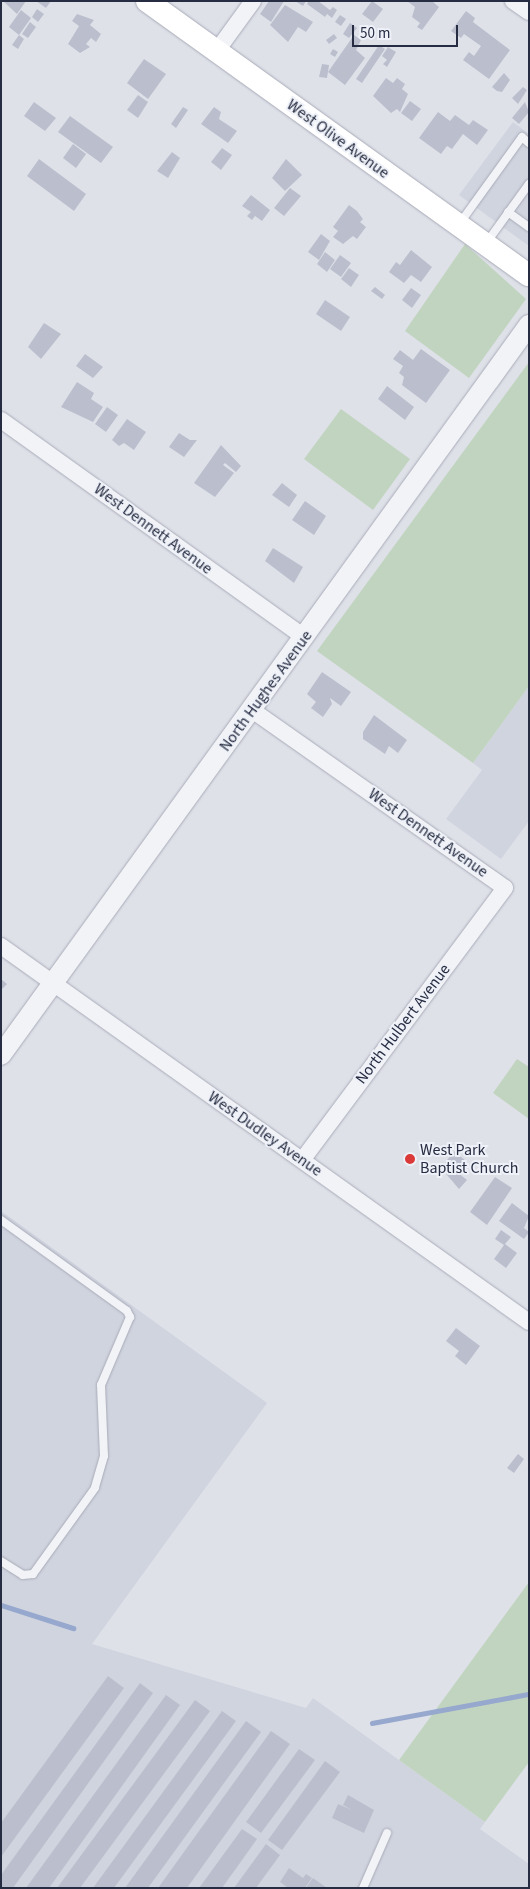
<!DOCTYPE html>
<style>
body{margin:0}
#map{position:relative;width:530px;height:1889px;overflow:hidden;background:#dfe1e9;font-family:"Source Sans 3",sans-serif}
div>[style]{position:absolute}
.built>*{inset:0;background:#d0d4df}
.green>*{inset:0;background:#c1d4bf}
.stream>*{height:4.5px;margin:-2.25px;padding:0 2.25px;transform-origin:2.25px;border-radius:2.25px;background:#96a8cd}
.building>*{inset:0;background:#bbbfcd}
.roads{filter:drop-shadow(0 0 1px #a8abb7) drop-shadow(0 0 1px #a8abb7)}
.service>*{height:8px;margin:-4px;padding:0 4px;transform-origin:4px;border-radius:4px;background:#f2f3f7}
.minor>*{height:16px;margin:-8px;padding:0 8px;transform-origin:8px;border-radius:8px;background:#f2f3f7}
.tertiary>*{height:20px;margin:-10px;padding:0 10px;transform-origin:10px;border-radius:10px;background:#f2f3f7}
.secondary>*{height:22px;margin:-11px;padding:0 11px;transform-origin:11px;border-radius:11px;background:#fff}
.dots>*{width:14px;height:14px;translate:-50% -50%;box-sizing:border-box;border:2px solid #eef1f7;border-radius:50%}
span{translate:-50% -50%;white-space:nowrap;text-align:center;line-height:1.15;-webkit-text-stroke:4px #eef1f7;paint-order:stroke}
.street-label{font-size:16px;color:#262c42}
.poi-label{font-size:16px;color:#262c42}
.left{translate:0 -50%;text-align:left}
.frame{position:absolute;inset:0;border:2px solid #262c42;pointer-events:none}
.scale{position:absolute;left:352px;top:25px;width:106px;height:22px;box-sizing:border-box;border:2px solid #262c42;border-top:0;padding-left:6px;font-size:15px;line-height:18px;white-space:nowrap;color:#262c42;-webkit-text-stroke:4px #eef1f7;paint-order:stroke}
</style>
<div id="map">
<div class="built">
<i style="clip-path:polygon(513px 122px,529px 134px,529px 246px,459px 195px)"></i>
<i style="clip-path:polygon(529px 686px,529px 821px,501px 859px,446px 819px,482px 770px,473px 763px)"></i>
<i style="clip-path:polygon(1px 1211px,267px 1403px,92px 1644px,306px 1708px,313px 1698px,485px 1822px,480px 1829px,529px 1864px,529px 1888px,1px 1888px)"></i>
</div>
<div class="green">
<i style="clip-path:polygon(465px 244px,526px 299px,469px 378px,405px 331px)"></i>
<i style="clip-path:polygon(529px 362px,529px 686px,473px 763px,317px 651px)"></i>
<i style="clip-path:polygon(341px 409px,410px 459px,373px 510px,304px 459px)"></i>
<i style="clip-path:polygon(517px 1059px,529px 1067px,529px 1119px,493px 1093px)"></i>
<i style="clip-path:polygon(529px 1582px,529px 1762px,485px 1822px,399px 1760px)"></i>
</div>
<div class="stream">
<i style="left:1px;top:1605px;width:76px;rotate:17.7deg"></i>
<i style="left:372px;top:1723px;width:160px;rotate:-10.5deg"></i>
</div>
<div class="building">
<i style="clip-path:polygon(3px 1px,26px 1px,17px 14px)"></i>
<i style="clip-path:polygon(36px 1px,51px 1px,46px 8px)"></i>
<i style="clip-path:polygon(269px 1px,284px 1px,271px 22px,260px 14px)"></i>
<i style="clip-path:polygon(295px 1px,306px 1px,303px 6px)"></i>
<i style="clip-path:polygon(309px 1px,318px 1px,330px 10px,333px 7px,337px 10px,332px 18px,327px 14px,325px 17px,307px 4px)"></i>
<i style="clip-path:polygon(372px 1px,383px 9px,373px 22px,362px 14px)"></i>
<i style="clip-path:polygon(407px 1px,432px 1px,439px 7px,422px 30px,417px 27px,420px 23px,412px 17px,415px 7px)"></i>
<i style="clip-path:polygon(285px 5px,313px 22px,306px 32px,298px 27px,288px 42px,270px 25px)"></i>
<i style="clip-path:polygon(37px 9px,44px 14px,38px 22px,32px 17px)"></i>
<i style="clip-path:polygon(21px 10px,31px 18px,19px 35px,9px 27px)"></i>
<i style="clip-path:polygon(466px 11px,475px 18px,473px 22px,510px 50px,489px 79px,463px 60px,469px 52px,474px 56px,481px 46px,464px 34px,461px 38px,451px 31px)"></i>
<i style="clip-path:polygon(77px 14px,94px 20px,90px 25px,101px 34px,96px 42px,91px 38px,86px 44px,90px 47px,80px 53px,68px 44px,79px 26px,72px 21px)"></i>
<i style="clip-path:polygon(340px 15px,346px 19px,341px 26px,335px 22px)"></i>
<i style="clip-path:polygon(30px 22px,36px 27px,28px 38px,22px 34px)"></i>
<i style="clip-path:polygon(350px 23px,357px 28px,349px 38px,343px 34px)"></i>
<i style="clip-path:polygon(334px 34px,337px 38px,329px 44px,326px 40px)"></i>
<i style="clip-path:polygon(19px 35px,24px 39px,18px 49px,12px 45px)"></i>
<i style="clip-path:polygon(354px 35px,361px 40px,356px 50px,365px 58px,345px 85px,328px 72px)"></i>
<i style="clip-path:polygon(379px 45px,385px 49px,362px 83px,356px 79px)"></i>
<i style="clip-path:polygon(388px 47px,396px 52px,387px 67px,383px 64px,387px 60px,382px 56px)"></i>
<i style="clip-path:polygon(333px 49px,338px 52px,335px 57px,330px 54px)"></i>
<i style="clip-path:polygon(144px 59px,166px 74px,148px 99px,127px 83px)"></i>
<i style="clip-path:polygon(322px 64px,329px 65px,327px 78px,319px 77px)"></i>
<i style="clip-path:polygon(504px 73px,510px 80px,502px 92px,497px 91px,492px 87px)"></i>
<i style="clip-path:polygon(386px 78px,393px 83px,397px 78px,405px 84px,402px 89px,408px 94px,400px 112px,397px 109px,391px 113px,373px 96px)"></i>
<i style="clip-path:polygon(523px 87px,527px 90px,518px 104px,512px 98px)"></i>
<i style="clip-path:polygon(138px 95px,148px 102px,138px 118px,127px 110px)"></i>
<i style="clip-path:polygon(410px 101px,421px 109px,412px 121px,401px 113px)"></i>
<i style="clip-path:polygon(34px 102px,56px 118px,45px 131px,24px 116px)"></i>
<i style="clip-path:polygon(525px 102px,529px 112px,519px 124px,512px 118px)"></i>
<i style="clip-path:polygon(183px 107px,188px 110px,176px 128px,171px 124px)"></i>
<i style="clip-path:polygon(214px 107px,221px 112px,219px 119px,237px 131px,228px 143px,201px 124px)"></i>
<i style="clip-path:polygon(438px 112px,450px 121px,455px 115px,469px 125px,473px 120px,488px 130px,477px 145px,463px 134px,452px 149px,447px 146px,441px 154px,419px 138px)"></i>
<i style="clip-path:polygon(70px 116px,113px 147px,101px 163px,58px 132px)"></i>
<i style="clip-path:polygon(73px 144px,86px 154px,76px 168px,63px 158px)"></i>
<i style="clip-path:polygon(222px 148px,232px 155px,221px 170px,211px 162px)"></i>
<i style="clip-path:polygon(172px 152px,180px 158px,168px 178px,157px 171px)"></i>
<i style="clip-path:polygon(39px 159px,86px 194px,74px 211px,27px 176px)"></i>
<i style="clip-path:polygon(286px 159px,302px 175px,285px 191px,272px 178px)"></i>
<i style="clip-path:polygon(290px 188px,301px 196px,284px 216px,274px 208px)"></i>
<i style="clip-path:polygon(251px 195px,270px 210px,262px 221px,255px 216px,252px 220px,247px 216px,251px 212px,242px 206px)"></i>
<i style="clip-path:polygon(349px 205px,357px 211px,363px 219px,360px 222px,366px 227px,357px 239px,353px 236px,343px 244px,333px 237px,338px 231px,333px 227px)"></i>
<i style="clip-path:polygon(321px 234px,330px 241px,319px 260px,308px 252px)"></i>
<i style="clip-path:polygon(411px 250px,432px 267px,421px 282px,411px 275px,404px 283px,389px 272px,396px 262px,400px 265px)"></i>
<i style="clip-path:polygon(325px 252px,335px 260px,327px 272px,317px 264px)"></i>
<i style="clip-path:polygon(340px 255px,351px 263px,341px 277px,330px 269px)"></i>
<i style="clip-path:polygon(349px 268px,359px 275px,351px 287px,341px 279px)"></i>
<i style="clip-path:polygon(375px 287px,385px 295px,382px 299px,371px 291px)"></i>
<i style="clip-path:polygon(411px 288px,421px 295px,412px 308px,402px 300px)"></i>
<i style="clip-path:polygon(325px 300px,350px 317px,341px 331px,316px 314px)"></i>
<i style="clip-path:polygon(44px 323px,61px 334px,41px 359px,28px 347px)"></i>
<i style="clip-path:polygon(421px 349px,450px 370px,426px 403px,402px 385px,404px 377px,399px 373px,403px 366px,393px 359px,400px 350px,413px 360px)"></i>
<i style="clip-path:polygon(85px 354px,103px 367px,93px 378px,76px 366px)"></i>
<i style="clip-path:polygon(77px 382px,94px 393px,91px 399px,103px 407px,93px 422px,61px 407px)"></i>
<i style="clip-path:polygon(387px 386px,414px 407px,405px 420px,378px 399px)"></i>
<i style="clip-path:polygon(107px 407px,118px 415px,106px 432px,95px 424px)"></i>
<i style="clip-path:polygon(127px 419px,146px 432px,134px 450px,124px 443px,119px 446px,112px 440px)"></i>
<i style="clip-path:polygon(179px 433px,190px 440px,197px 440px,184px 457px,169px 447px)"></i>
<i style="clip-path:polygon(221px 445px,241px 466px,236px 472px,225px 463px,223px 465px,234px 473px,215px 497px,194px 483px)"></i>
<i style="clip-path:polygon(282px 483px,297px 495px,289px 507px,272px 495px)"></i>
<i style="clip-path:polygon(305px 501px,326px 516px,314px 535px,292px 520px)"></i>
<i style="clip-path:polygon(273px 548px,303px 567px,294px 583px,265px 561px)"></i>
<i style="clip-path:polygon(322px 672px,351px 692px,341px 706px,330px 698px,332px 704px,323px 717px,311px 708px,316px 702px,307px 694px)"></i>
<i style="clip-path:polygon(374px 715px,407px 740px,398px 753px,389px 746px,385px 754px,363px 739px,363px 732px)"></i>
<i style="clip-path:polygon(1px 979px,7px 984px,1px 990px)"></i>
<i style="clip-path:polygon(454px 1151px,466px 1161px,457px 1172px,467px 1180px,459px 1189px,441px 1168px)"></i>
<i style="clip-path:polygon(495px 1177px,512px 1188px,487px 1225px,470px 1212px)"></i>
<i style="clip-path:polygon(512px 1203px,529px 1216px,524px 1228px,529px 1232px,524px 1239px,499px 1221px)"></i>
<i style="clip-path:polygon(501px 1230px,511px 1237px,505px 1244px,517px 1253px,506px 1268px,494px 1259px,504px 1245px,495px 1239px)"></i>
<i style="clip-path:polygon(456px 1328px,480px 1346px,466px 1365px,455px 1356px,459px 1351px,446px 1341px)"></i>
<i style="clip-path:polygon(518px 1454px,524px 1459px,514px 1473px,507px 1468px)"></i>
<i style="clip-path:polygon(108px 1676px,124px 1688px,1px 1857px,1px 1823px)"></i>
<i style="clip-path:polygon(140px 1683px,153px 1693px,13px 1888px,1px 1888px,1px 1875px)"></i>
<i style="clip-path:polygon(166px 1695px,180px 1705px,49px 1888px,26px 1888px)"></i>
<i style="clip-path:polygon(195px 1700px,210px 1711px,80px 1888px,57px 1888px)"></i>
<i style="clip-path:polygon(222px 1711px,236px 1721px,114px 1888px,93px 1888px)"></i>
<i style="clip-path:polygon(246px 1721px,261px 1732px,148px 1888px,125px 1888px)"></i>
<i style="clip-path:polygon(271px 1731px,290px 1744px,187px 1888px,158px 1888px)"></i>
<i style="clip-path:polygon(299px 1749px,315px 1760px,261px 1833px,246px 1822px)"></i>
<i style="clip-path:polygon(325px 1761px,340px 1772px,282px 1850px,268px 1840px)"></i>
<i style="clip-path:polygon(348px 1795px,374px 1810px,364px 1833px,332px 1818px,338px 1804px,352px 1810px,343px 1805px)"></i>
<i style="clip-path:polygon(242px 1829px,257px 1839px,222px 1888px,199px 1888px)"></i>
<i style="clip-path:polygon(266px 1844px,280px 1855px,256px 1888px,234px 1888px)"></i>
<i style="clip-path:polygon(289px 1868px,303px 1878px,306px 1874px,312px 1878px,305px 1888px,288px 1888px,280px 1882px)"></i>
<i style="clip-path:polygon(313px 1878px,327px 1888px,306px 1888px)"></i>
</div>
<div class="roads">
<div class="service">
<i style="left:508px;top:212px;width:26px;rotate:36deg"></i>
<i style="left:460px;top:223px;width:106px;rotate:-54.2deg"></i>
<i style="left:522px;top:137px;width:9px;rotate:41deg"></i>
<i style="left:487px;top:242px;width:72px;rotate:-54.1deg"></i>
<i style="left:1px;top:1220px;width:155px;rotate:35.8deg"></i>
<i style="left:127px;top:1311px;width:7px;rotate:63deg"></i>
<i style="left:130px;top:1317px;width:74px;rotate:113.1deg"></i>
<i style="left:101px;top:1385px;width:71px;rotate:87.6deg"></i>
<i style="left:104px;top:1456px;width:33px;rotate:106deg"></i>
<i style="left:95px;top:1488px;width:106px;rotate:125.8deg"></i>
<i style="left:33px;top:1574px;width:10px;rotate:174deg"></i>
<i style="left:23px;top:1575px;width:26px;rotate:-148deg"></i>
<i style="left:363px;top:1888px;width:60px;rotate:-66.4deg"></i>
</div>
<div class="minor">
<i style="left:513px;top:1px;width:19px;rotate:35deg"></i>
<i style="left:216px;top:52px;width:63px;rotate:-54deg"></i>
<i style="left:1px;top:420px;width:374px;rotate:35.6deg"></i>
<i style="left:252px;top:710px;width:309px;rotate:35.1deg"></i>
<i style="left:505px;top:888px;width:339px;rotate:126.7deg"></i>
<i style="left:1px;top:946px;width:648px;rotate:35.46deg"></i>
</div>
<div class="tertiary">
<i style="left:1px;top:1055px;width:901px;rotate:-54.12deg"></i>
</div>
<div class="secondary">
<i style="left:147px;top:1px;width:470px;rotate:35.7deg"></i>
</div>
</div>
<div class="dots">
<i style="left:410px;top:1159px;background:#da3938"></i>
</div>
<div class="street-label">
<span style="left:338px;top:139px;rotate:36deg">West Olive Avenue</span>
<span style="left:153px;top:529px;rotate:36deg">West Dennett Avenue</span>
<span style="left:266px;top:691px;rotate:-54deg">North Hughes Avenue</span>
<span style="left:428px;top:833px;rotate:35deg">West Dennett Avenue</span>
<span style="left:403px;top:1024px;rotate:-53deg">North Hulbert Avenue</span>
<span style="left:265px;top:1134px;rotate:35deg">West Dudley Avenue</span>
</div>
<div class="poi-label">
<span class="left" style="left:420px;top:1159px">West Park<br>Baptist Church</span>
</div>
<div class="frame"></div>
<div class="scale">50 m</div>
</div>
